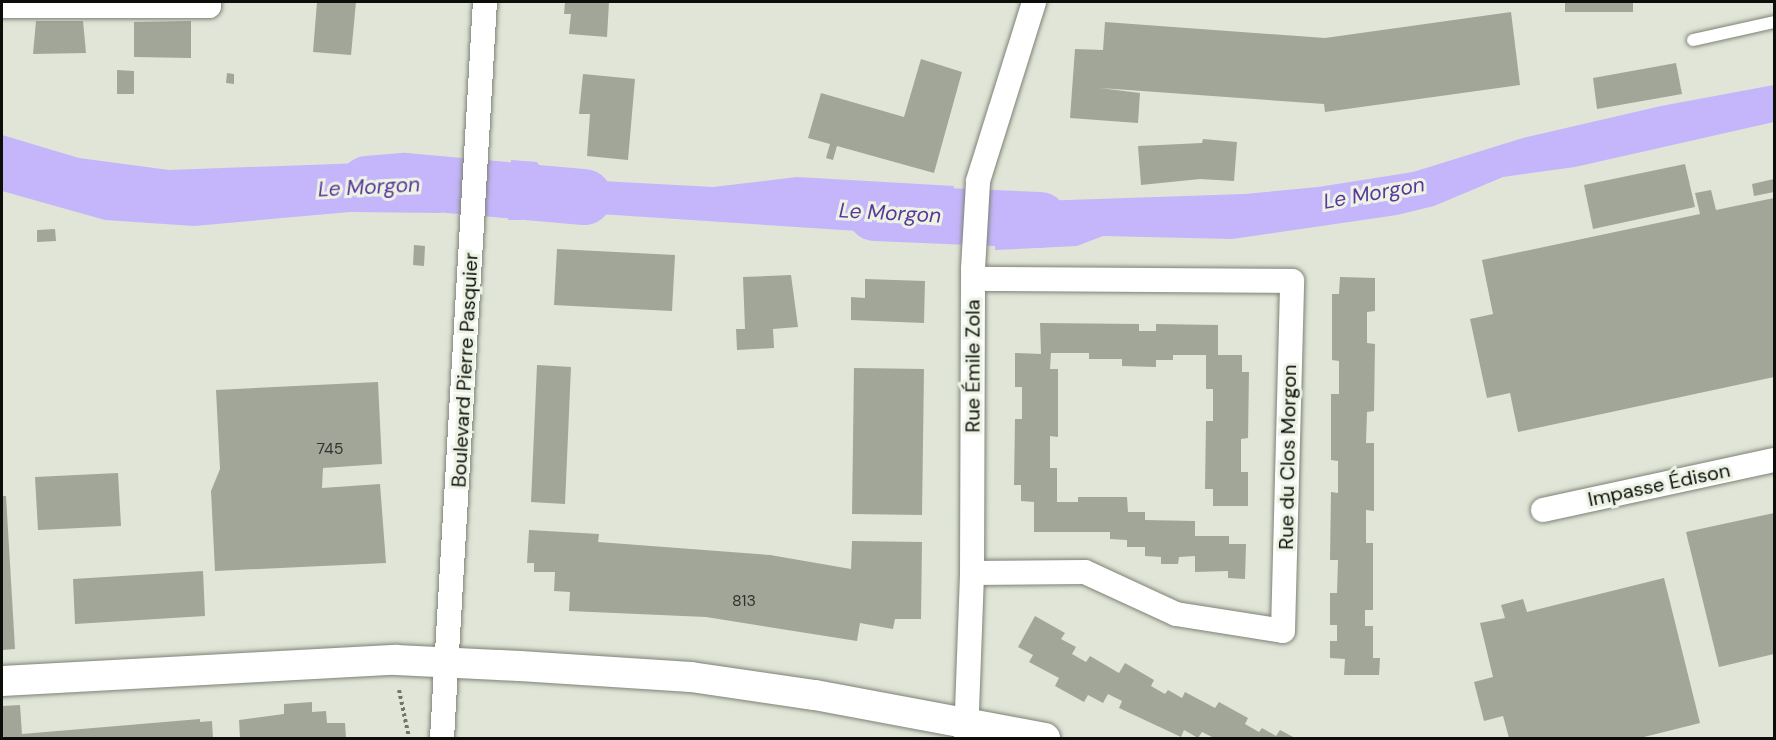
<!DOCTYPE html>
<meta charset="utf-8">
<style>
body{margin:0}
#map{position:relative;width:1776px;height:740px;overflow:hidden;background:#e0e5d7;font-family:"DM Sans",sans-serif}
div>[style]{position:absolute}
.water>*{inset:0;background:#c5b5fa}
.river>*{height:56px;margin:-28px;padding:0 28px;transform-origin:28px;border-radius:28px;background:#c5b5fa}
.building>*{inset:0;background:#a1a699}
.path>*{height:4px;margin-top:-2px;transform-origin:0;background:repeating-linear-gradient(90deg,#70746b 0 3px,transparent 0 6px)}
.roads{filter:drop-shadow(0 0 2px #7d8276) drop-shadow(0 0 2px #7d8276)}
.service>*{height:12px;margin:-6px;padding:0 6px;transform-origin:6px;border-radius:6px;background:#fff}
.minor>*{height:24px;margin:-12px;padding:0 12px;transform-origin:12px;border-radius:12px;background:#fff}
.tertiary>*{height:30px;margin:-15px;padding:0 15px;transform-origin:15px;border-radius:15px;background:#fff}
span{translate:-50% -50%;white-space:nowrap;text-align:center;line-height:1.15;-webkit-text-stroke:6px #edf3e4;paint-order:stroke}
.number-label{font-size:16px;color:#31342e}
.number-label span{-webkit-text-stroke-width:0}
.street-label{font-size:20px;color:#0c0e0a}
.water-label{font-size:21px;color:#5a389a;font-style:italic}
.frame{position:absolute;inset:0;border:3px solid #0c0e0a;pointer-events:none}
</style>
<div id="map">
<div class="water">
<i style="clip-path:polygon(1774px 85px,1774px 122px,1575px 167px,1503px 177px,1434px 206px,1397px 215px,1232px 239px,1103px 236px,1077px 246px,995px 250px,995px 240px,976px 239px,976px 195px,996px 195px,1006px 202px,1245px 194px,1318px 187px,1413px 172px,1523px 138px,1661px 106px)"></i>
<i style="clip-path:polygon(2px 135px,79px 158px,169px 170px,443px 160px,441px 213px,350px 212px,194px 226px,105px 220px,2px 191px)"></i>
<i style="clip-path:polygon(511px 160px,537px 162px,545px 173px,583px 180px,713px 187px,797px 177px,954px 186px,950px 237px,523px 209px,522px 220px,508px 220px)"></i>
</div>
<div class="river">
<i style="left:367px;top:184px;width:37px;rotate:-5deg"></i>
<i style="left:404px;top:181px;width:181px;rotate:5.1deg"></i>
<i style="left:875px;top:213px;width:165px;rotate:2.4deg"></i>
</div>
<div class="building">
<i style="clip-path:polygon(317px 2px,356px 2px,351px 55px,313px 52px)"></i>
<i style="clip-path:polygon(565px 2px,609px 2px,607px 37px,569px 34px,571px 14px,564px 14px)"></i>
<i style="clip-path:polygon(1565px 2px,1633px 2px,1633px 12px,1565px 12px)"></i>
<i style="clip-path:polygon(1511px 12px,1520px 85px,1325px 112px,1324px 104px,1100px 88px,1140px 93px,1138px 123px,1070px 118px,1075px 49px,1103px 50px,1105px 22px,1325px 38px)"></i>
<i style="clip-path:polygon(36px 21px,83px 21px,86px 53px,33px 54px)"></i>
<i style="clip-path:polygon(191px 21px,191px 58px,134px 57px,134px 22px)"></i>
<i style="clip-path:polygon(921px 59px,962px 72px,934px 173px,837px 146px,833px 160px,826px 158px,830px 144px,808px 138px,821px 93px,904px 117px)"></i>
<i style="clip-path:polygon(1676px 63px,1682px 94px,1597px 109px,1593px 78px)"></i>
<i style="clip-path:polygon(117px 70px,134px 71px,134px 94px,117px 94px)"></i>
<i style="clip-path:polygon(227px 73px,234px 74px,234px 84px,226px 83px)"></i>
<i style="clip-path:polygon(583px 74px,635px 79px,628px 160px,587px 156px,590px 114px,579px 114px)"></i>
<i style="clip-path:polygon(1203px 139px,1237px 142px,1234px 181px,1200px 179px,1141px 185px,1138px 146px,1202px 143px)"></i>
<i style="clip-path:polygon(1685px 164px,1695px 207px,1593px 229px,1584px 185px)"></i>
<i style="clip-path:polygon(1774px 179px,1774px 192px,1754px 196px,1752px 184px)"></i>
<i style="clip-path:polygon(1711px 190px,1716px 210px,1774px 198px,1774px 377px,1518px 432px,1510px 393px,1487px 398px,1470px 319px,1493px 314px,1482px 260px,1700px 214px,1695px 193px)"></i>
<i style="clip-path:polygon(55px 229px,56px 241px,37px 242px,37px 230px)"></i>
<i style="clip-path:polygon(414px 245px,425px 246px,424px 266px,413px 265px)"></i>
<i style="clip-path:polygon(557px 249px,675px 255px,672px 311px,554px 305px)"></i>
<i style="clip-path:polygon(791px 275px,798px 327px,773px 329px,774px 348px,737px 350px,736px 329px,745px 329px,743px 277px)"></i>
<i style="clip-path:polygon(1340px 277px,1375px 278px,1375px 311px,1367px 312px,1367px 343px,1375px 344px,1374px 411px,1367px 412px,1366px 443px,1374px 443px,1374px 511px,1366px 510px,1366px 543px,1373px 543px,1373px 610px,1365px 610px,1365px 626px,1373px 626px,1373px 658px,1380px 658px,1379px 675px,1344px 675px,1345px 659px,1330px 658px,1330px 641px,1337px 641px,1337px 625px,1330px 625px,1330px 593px,1337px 593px,1338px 560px,1330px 560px,1331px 492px,1338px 493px,1338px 461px,1331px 460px,1331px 394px,1339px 394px,1339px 361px,1332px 360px,1332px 294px,1339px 294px)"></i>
<i style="clip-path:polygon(865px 279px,925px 281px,924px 323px,851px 320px,851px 297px,865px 298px)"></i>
<i style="clip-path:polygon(1040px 323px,1139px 324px,1139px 331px,1156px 331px,1156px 324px,1218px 325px,1218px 355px,1242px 355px,1242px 372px,1249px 372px,1248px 438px,1241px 439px,1241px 472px,1248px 472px,1248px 506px,1213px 506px,1213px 489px,1205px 489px,1206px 421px,1213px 421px,1213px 389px,1206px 389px,1206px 355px,1173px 355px,1173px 360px,1156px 360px,1156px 367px,1122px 366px,1122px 359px,1089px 359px,1089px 353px,1051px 353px,1050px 369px,1058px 369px,1058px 437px,1050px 436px,1050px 468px,1057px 468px,1057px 502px,1078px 502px,1078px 497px,1127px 497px,1128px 512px,1145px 512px,1145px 520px,1195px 521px,1195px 536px,1229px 536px,1229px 544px,1246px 544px,1245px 579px,1228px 578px,1228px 571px,1195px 572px,1195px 556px,1179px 557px,1178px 564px,1161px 564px,1161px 557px,1145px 556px,1145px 547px,1127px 547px,1127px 540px,1110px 539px,1110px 532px,1034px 532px,1034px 502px,1021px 501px,1021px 485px,1014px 485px,1015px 419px,1022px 419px,1022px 387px,1015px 387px,1015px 353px,1041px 354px)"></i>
<i style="clip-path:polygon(537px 365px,571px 367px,565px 504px,531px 502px)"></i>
<i style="clip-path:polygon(854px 368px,924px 369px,922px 515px,852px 514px)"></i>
<i style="clip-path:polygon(378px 382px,382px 464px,323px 468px,322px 488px,380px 484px,386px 563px,215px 571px,211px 491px,220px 469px,216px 390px)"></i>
<i style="clip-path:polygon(118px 473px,121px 526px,38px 530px,35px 477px)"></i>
<i style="clip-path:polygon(2px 496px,6px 496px,15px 649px,2px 650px)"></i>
<i style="clip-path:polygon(1774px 513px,1774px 654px,1719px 667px,1686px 532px)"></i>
<i style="clip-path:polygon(529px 530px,599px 534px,598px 542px,770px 555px,851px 569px,852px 541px,922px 542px,921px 619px,895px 619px,893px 629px,860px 623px,857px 641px,706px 617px,569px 611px,570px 592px,554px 591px,555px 572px,534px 572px,534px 563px,527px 563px)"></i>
<i style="clip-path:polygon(203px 571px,205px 616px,75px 624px,73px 579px)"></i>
<i style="clip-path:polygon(1664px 578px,1700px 723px,1640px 738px,1509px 738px,1503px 716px,1484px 721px,1474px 682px,1493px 677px,1480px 623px,1505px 618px,1501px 605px,1523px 599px,1527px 612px)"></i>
<i style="clip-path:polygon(1035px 616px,1065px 633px,1061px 639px,1076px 647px,1072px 654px,1086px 662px,1090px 656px,1119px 673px,1125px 663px,1154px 680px,1151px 686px,1165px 694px,1168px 690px,1182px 698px,1185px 692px,1215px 708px,1219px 702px,1248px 718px,1245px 724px,1259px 732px,1262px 728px,1276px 736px,1280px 730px,1295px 738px,1214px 738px,1202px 732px,1198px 738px,1184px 730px,1181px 737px,1119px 708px,1122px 701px,1108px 694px,1103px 703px,1088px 695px,1084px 702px,1055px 686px,1059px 678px,1029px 662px,1033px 655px,1018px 647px)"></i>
<i style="clip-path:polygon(312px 702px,312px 712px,326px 711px,327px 723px,345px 723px,346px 738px,240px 738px,239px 720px,284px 714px,284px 704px)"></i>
<i style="clip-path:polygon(20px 705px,22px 734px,200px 719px,200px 722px,212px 721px,213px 738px,6px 738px,2px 736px,2px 706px)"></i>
</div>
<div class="path">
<i style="left:399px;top:690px;width:49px;rotate:78.2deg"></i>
</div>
<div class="roads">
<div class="service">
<i style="left:1693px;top:40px;width:83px;rotate:-12.5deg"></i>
</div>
<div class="minor">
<i style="left:2px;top:6px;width:207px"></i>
<i style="left:209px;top:6px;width:4px;rotate:-90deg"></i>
<i style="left:1543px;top:510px;width:236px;rotate:-12.2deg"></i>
<i style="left:972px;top:573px;width:113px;rotate:-0.5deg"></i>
<i style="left:1085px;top:572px;width:100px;rotate:24.8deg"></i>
<i style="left:1176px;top:614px;width:108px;rotate:9deg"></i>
<i style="left:1283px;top:631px;width:350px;rotate:-88.5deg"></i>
<i style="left:1292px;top:281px;width:319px;rotate:-179.6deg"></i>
<i style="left:442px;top:738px;width:737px;rotate:-86.66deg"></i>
<i style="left:966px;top:738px;width:165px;rotate:-87.9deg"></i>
<i style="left:972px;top:573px;width:304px;rotate:-89.8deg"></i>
<i style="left:973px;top:269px;width:88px;rotate:-86.7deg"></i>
<i style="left:978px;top:181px;width:188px;rotate:-72.6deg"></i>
</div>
<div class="tertiary">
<i style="left:2px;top:681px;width:395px;rotate:-3.1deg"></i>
<i style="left:396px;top:660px;width:124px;rotate:2.8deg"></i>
<i style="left:520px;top:666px;width:171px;rotate:3.7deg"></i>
<i style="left:691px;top:677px;width:125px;rotate:8.3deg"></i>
<i style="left:815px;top:695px;width:234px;rotate:10.6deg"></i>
</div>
</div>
<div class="number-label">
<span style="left:330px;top:449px">745</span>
<span style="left:744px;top:601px">813</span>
</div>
<div class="street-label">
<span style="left:973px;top:366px;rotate:-90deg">Rue Émile Zola</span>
<span style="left:465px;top:370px;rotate:-87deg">Boulevard Pierre Pasquier</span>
<span style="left:1288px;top:457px;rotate:-89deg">Rue du Clos Morgon</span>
<span style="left:1659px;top:485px;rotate:-12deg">Impasse Édison</span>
</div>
<div class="water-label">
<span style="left:369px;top:187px;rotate:-3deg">Le Morgon</span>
<span style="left:1374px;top:193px;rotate:-10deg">Le Morgon</span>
<span style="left:890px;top:213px;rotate:3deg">Le Morgon</span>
</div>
<div class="frame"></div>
</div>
